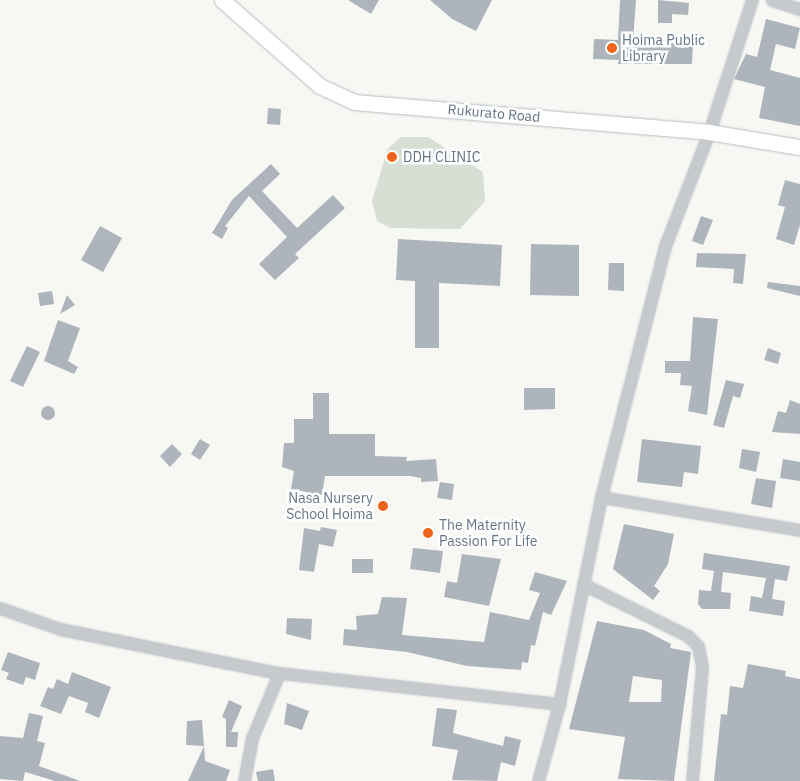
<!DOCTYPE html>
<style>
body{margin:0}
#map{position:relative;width:800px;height:781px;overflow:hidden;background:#f7f7f4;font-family:"IBM Plex Sans",sans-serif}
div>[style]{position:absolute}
.green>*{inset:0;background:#d7dfd4}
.building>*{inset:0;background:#adb4bb}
.round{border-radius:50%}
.roads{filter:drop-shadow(0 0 1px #b8bdc2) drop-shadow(0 0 1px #b8bdc2)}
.street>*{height:11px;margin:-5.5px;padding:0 5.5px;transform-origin:5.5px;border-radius:5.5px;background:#c6cacd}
.secondary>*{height:15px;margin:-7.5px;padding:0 7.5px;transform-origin:7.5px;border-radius:7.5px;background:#fff}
.dots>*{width:14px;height:14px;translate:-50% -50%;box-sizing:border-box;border:2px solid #fff;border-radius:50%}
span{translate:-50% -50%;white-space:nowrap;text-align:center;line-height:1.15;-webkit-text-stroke:5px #fff;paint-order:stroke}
.poi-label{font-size:14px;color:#647487}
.left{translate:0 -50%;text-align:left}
.right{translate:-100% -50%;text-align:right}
.street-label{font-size:14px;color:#647487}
</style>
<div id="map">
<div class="green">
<i style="clip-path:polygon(401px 137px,428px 137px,483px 172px,485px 201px,460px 229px,390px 228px,377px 221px,372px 201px,388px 148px)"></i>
</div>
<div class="building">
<i style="clip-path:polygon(348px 0,379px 0,371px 14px)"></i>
<i style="clip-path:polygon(430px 0,492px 0,476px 31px,452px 19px)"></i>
<i style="clip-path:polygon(620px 0,636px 0,633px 41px,693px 44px,692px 64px,618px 64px,619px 60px,593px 59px,594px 39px,618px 40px)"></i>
<i style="clip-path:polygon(658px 0,689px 3px,688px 15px,672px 14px,672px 23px,658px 23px)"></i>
<i style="clip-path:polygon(766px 19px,800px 28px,795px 49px,776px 44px,770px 70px,800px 78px,800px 126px,759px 118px,765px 87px,734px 79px,746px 54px,757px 57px)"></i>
<i style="clip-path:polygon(268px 108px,281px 109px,280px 125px,267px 124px)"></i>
<i style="clip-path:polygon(271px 164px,280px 174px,262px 191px,297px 228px,333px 195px,345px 208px,295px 254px,299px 258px,275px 280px,259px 264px,287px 237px,249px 196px,225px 226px,228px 228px,222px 239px,212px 233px,232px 200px)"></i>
<i style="clip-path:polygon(785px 180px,800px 184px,800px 225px,794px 245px,776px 239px,785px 207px,778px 205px)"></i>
<i style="clip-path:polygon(701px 216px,713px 220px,703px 245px,692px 241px)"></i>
<i style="clip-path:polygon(100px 226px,122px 238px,103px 272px,81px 260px)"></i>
<i style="clip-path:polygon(398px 239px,502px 245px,500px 286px,439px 283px,439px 348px,415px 348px,415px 281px,396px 280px)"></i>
<i style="clip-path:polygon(531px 244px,579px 245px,579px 296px,530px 295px)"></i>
<i style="clip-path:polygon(697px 253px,746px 254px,743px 284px,733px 283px,734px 269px,696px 267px)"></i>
<i style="clip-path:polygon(609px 263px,624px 263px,624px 291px,608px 290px)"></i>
<i style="clip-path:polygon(768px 282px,800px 286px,800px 296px,767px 288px)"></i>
<i style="clip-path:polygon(52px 291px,54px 304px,40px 306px,38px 293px)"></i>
<i style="clip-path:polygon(67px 295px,75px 305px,60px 314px)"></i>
<i style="clip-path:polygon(693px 317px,718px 319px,707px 415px,688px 411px,692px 386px,680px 385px,681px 373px,665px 373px,665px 361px,690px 361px)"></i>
<i style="clip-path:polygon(58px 320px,80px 328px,68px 361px,78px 367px,74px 374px,44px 361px)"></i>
<i style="clip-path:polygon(27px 346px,40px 352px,23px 387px,10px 381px)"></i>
<i style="clip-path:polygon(768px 348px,781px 353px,778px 364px,764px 360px)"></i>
<i style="clip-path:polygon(726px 380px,744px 384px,740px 398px,733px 396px,724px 428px,713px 425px)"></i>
<i style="clip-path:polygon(524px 388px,555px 388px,555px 409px,524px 410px)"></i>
<i style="clip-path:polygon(313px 393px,329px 393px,329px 434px,375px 434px,375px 456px,407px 457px,406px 461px,436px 459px,438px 481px,421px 482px,421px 478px,410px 476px,325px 476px,322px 495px,291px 489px,294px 471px,282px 467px,284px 443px,294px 443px,294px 419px,313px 419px)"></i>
<i style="clip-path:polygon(790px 400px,800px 404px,800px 434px,772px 432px,778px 411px,786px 413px)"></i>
<i class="round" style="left:41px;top:406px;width:14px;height:14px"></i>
<i style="clip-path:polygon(200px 439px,210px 445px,200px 460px,191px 454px)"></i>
<i style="clip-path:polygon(642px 439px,701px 446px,698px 474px,684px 472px,682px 487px,637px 482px)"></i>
<i style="clip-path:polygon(172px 444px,182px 454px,170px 467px,160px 456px)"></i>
<i style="clip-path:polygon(742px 449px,760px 452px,756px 472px,739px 468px)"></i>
<i style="clip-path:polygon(783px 459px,800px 462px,800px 481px,780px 478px)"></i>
<i style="clip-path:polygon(756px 478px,776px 481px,772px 508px,751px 504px)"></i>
<i style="clip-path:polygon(440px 482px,454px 484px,452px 500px,437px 498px)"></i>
<i style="clip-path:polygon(624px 524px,674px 534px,668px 564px,654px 586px,660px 591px,653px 600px,613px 569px)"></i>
<i style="clip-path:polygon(321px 527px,337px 530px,333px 547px,319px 544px,314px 572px,299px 570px,304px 528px,320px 531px)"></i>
<i style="clip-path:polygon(413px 548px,443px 551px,440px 573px,410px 569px)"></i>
<i style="clip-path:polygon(704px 553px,790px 566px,787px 581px,775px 579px,772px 599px,785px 601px,783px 616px,749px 611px,751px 596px,762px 598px,766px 578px,723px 572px,721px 592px,731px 593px,730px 609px,702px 609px,698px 604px,699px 590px,711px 591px,714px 571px,702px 569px)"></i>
<i style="clip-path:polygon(462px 554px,501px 559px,489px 606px,444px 597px,447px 581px,457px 583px)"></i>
<i style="clip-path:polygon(352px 559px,373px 559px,373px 573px,352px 573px)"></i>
<i style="clip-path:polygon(535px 572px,567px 581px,551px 615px,543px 612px,535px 646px,531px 645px,528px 663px,522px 662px,521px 670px,467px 666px,407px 652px,343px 645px,344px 629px,357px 630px,356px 616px,378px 614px,382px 597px,407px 598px,402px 635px,484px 642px,490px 612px,529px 620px,540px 593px,529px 590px)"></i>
<i style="clip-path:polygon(287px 618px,312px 619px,311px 640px,286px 634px)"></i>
<i style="clip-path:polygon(evenodd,597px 621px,644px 630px,671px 644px,670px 648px,691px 652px,674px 781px,618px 779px,625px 737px,569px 729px,597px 621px,633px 676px,662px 680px,661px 702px,629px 702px,633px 676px)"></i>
<i style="clip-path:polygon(8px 652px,40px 663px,35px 680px,26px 677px,23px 685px,6px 679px,9px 673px,1px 670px)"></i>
<i style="clip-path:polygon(748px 664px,786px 671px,785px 676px,800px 679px,800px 781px,714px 781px,721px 714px,727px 715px,730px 686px,743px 688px)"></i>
<i style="clip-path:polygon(72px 672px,111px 687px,99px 718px,85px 712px,88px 703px,69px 696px,61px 714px,40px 706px,48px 687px,53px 689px,57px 679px,68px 684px)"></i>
<i style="clip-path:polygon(229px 700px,242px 706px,231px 732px,238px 732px,237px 747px,226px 747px,226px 719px,222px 717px)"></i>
<i style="clip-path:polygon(287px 703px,309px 711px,302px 730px,284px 724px)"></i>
<i style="clip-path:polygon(437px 708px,457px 710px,453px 733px,503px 746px,505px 736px,521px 740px,515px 766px,501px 762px,497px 781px,452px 780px,458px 750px,432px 746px)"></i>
<i style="clip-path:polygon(29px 713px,43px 716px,37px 741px,45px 743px,39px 766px,80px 781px,55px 781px,25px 772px,23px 781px,0 779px,0 736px,23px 738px)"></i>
<i style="clip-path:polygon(202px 720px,204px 746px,186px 745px,187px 721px)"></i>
<i style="clip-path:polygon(204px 746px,205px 761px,230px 770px,226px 781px,188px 781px)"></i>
<i style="clip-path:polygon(273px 769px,275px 781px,258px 781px,256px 772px)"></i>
</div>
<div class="roads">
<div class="street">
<i style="left:772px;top:0;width:29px;rotate:18deg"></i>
<i style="left:601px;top:497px;width:202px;rotate:9.4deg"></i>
<i style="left:583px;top:584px;width:117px;rotate:26.3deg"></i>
<i style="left:688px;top:636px;width:14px;rotate:45deg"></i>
<i style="left:698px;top:646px;width:21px;rotate:79deg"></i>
<i style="left:702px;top:667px;width:114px;rotate:95deg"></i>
<i style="left:0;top:608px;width:64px;rotate:19.3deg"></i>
<i style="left:60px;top:629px;width:223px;rotate:11.4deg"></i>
<i style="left:279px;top:673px;width:282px;rotate:6.3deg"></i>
<i style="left:244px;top:781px;width:44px;rotate:-79.5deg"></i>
<i style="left:252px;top:738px;width:70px;rotate:-67.4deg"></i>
<i style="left:538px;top:781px;width:80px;rotate:-74.7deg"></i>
<i style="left:559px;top:704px;width:211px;rotate:-78.5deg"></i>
<i style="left:601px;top:497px;width:259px;rotate:-75.7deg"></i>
<i style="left:665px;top:246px;width:122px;rotate:-68.9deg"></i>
<i style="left:709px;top:132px;width:139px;rotate:-72deg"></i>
</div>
<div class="secondary">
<i style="left:222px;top:0;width:130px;rotate:41.3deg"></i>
<i style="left:320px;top:86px;width:38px;rotate:25deg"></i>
<i style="left:354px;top:102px;width:356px;rotate:4.8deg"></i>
<i style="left:709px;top:132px;width:92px;rotate:9.4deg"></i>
</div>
</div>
<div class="dots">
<i style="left:612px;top:48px;background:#ef641c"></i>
<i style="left:392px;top:157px;background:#ef641c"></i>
<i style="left:383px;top:506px;background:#ef641c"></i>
<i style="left:428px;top:533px;background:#ef641c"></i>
</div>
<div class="poi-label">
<span class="left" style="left:622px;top:48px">Hoima Public<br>Library</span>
<span class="left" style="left:403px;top:157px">DDH CLINIC</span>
<span class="right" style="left:373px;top:506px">Nasa Nursery<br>School Hoima</span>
<span class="left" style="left:439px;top:533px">The Maternity<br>Passion For Life</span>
</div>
<div class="street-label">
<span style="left:494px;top:113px;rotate:5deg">Rukurato Road</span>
</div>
</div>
